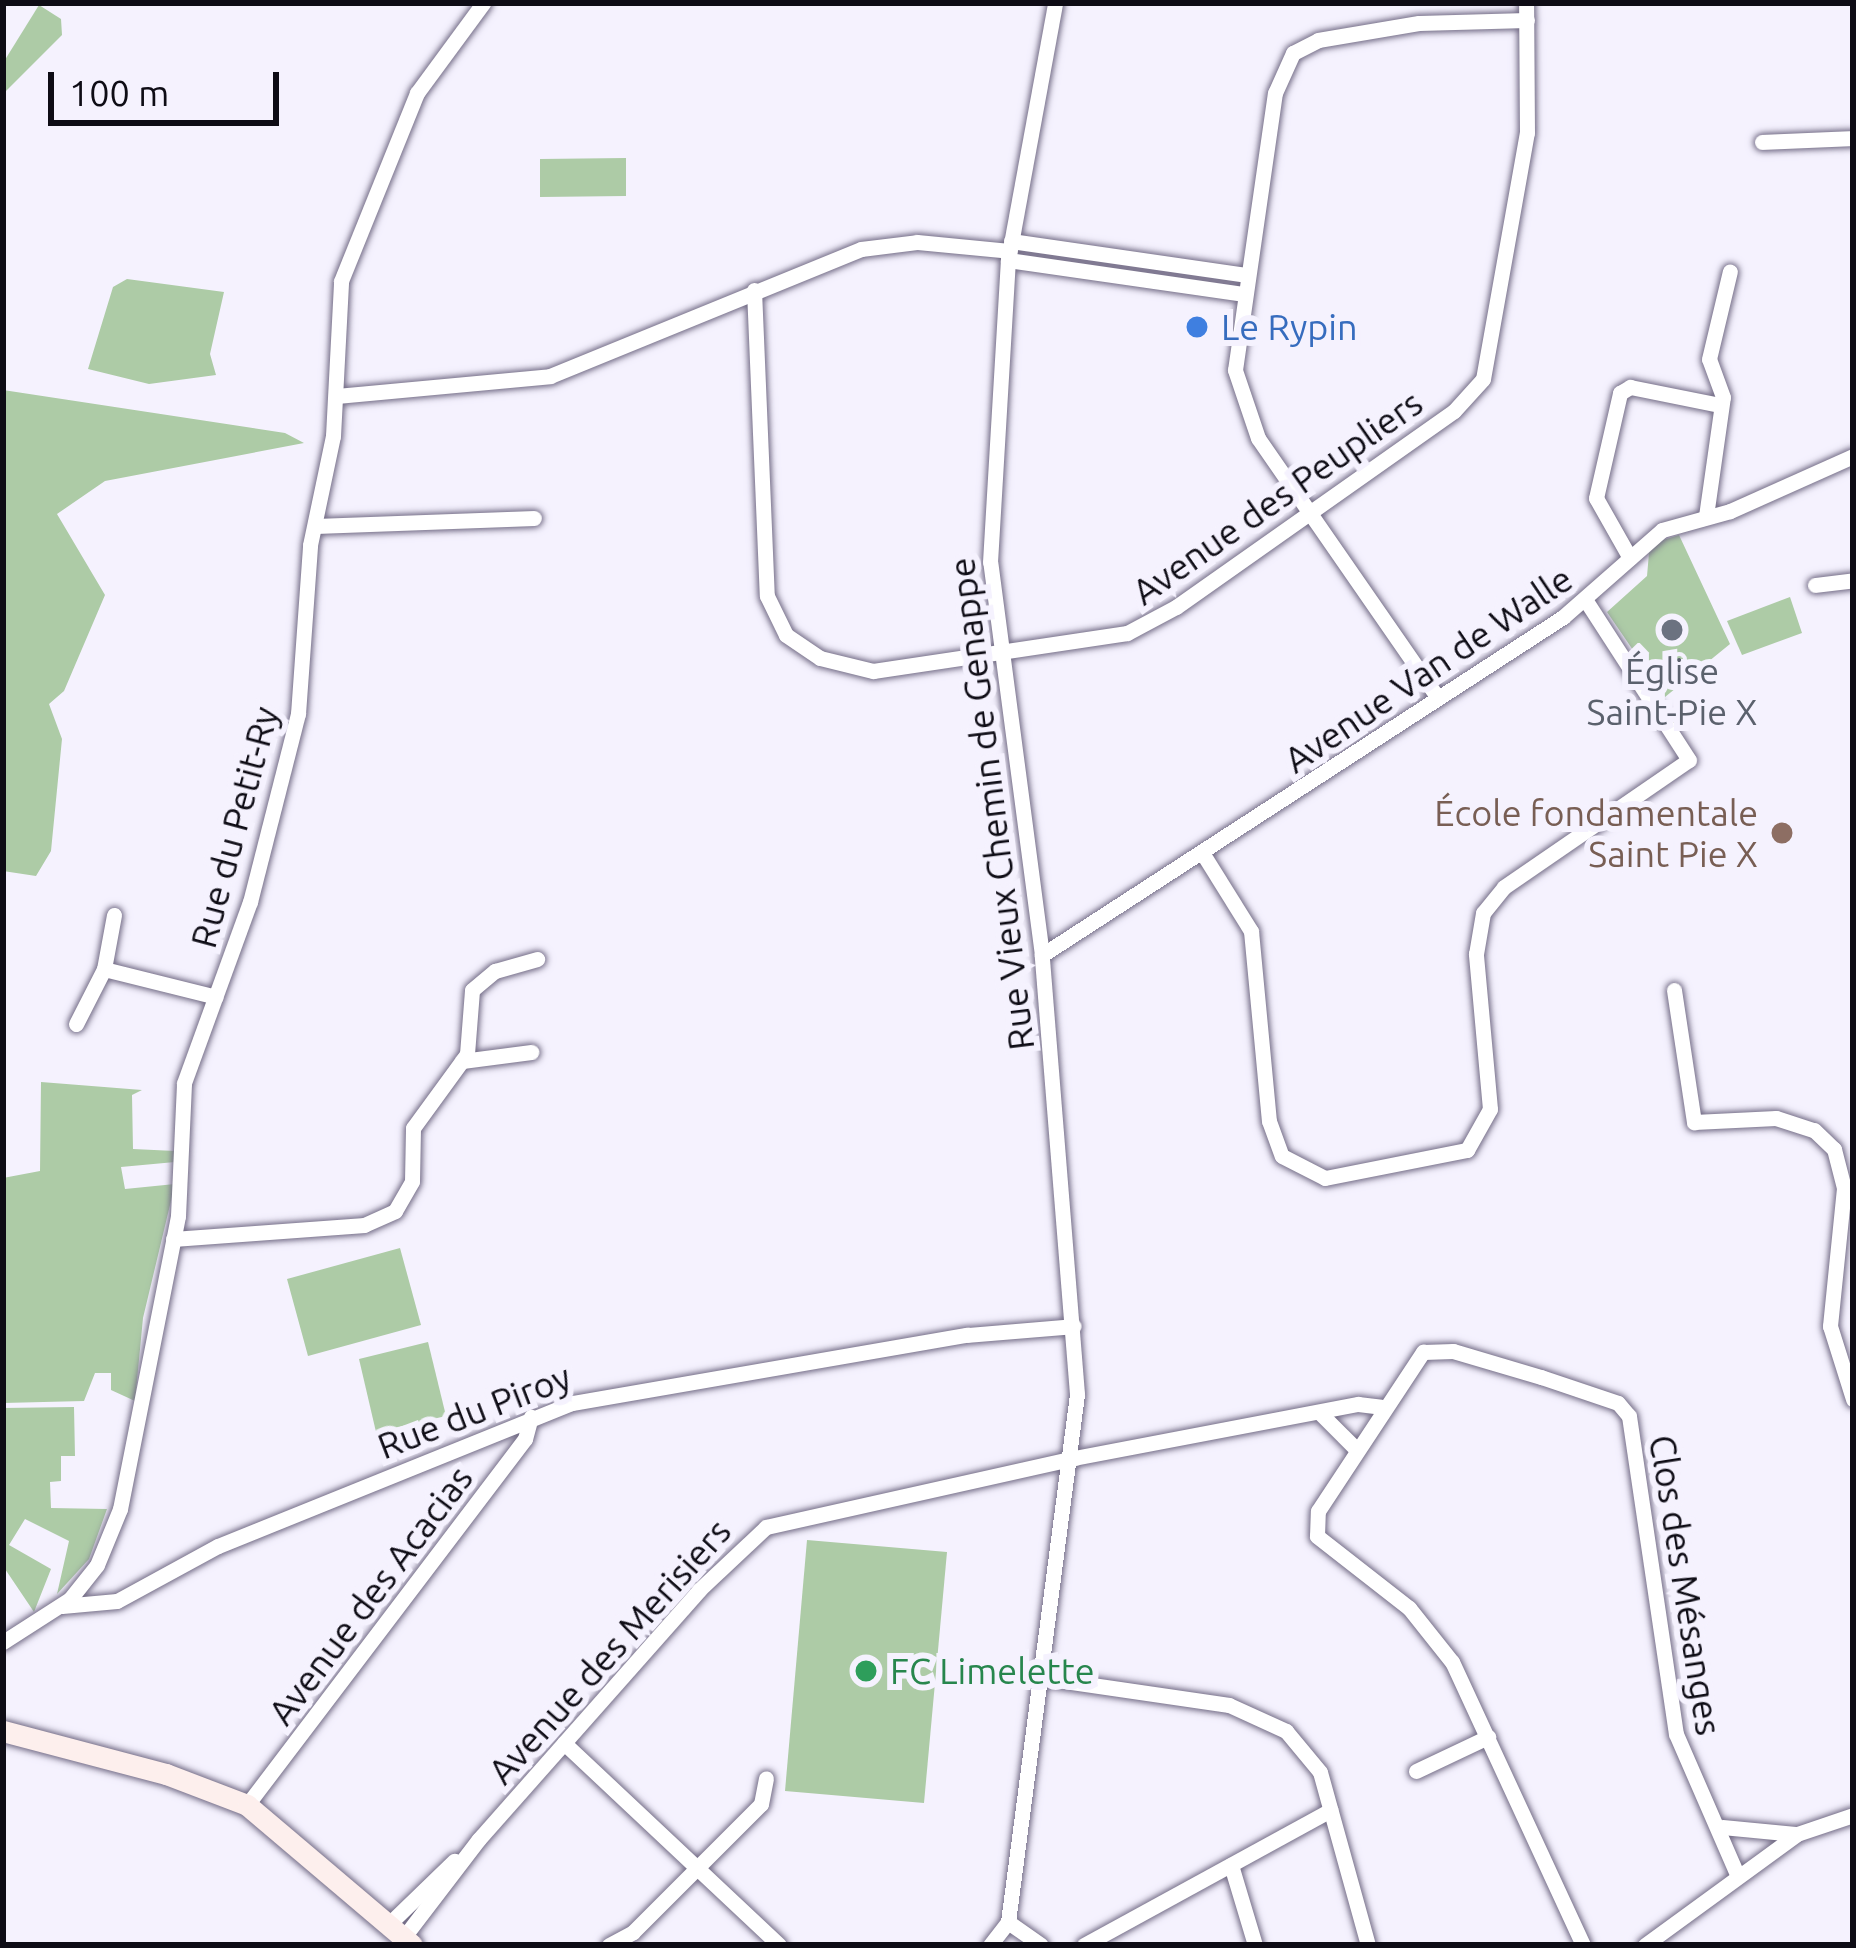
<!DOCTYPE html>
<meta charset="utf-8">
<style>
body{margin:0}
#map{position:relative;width:1856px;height:1948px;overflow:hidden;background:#f5f2fe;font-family:Ubuntu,sans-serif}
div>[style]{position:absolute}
.green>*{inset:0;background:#adcba6}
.roads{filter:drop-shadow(0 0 3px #746d87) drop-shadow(0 0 3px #746d87)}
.street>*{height:15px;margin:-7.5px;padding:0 7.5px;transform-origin:7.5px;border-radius:7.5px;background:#fff}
.secondary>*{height:21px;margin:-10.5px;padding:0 10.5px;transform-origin:10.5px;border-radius:10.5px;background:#fdefed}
.dots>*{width:33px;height:33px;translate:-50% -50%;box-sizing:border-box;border:6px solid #f5f2fe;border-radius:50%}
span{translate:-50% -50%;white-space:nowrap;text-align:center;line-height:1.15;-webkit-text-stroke:12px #f5f2fe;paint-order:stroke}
.shop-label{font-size:36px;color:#366cbe}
.left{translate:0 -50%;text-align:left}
.street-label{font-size:36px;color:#0e0c15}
.worship-label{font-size:36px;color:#5b616d}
.education-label{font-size:36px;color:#785e54}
.right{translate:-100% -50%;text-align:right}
.leisure-label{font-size:36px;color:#27864d}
.frame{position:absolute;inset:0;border:6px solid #0e0c15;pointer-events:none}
.scale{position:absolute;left:48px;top:72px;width:231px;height:54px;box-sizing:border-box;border:6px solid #0e0c15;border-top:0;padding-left:15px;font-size:36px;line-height:42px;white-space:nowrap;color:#0e0c15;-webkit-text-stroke:9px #f5f2fe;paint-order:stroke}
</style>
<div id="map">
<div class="green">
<i style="clip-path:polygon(39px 5px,61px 19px,62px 35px,3px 94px,3px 63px)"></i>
<i style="clip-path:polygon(626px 158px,626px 196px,540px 197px,540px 159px)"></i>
<i style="clip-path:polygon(127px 279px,224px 292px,210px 354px,216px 375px,149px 384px,88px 369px,113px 287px)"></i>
<i style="clip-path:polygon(3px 390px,285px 433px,304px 443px,105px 481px,57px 514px,105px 595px,64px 691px,49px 704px,62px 739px,51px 851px,36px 876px,3px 871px)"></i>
<i style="clip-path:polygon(1679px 535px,1730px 644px,1665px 697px,1607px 612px,1647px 576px,1649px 553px,1660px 541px)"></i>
<i style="clip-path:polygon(1790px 597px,1802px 633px,1742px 655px,1727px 621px)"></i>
<i style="clip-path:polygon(41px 1082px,142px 1090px,132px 1095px,133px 1149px,175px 1151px,175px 1162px,121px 1167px,125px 1189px,175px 1184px,143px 1318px,135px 1401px,111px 1390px,111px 1373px,95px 1373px,84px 1401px,3px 1403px,3px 1178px,40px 1171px)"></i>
<i style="clip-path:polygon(400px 1248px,421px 1325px,308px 1356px,287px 1279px)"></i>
<i style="clip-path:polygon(428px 1342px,446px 1416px,376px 1432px,359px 1359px)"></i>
<i style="clip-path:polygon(74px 1407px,75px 1456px,61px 1456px,61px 1481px,50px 1482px,51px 1508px,107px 1509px,89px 1559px,57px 1594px,69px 1541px,25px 1519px,9px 1545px,51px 1569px,34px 1612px,3px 1566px,3px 1408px)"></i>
<i style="clip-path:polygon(807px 1540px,947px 1552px,924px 1803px,785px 1791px)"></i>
</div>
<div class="roads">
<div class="street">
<i style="left:1762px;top:142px;width:91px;rotate:-2.5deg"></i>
<i style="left:1011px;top:241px;width:239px;rotate:8.2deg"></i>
<i style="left:1008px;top:260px;width:239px;rotate:8.2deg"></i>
<i style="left:754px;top:290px;width:306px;rotate:87.6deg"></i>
<i style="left:767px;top:596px;width:43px;rotate:64deg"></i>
<i style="left:786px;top:635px;width:41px;rotate:34.1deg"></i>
<i style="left:820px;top:658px;width:55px;rotate:13.8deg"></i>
<i style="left:873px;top:671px;width:257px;rotate:-8.5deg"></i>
<i style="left:1127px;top:633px;width:55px;rotate:-28deg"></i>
<i style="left:1176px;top:607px;width:340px;rotate:-35.2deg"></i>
<i style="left:1454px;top:411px;width:43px;rotate:-47.8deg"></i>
<i style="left:1483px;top:379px;width:250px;rotate:-79.9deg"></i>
<i style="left:1527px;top:133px;width:130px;rotate:-90.4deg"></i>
<i style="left:336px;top:396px;width:215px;rotate:-5.3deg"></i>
<i style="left:550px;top:376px;width:336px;rotate:-22.2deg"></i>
<i style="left:861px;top:249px;width:56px;rotate:-7.1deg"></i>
<i style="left:917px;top:242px;width:93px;rotate:5.5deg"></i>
<i style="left:1706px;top:516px;width:120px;rotate:-81.9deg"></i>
<i style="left:1723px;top:397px;width:40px;rotate:-110.2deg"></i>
<i style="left:1709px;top:359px;width:90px;rotate:-76.6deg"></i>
<i style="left:316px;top:526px;width:218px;rotate:-2.1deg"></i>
<i style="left:1630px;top:558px;width:69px;rotate:-119.5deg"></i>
<i style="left:1596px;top:498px;width:108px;rotate:-77.1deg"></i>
<i style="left:1620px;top:393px;width:12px;rotate:-31deg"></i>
<i style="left:1630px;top:387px;width:91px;rotate:11.4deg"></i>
<i style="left:1815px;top:585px;width:38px;rotate:-7deg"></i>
<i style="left:1438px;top:698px;width:316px;rotate:-124.7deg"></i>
<i style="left:1258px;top:438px;width:72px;rotate:-108.7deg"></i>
<i style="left:1235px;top:370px;width:280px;rotate:-81.8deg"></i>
<i style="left:1275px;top:93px;width:44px;rotate:-65.8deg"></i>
<i style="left:1293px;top:53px;width:28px;rotate:-27deg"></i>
<i style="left:1318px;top:40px;width:102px;rotate:-9.6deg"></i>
<i style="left:1419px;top:23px;width:108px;rotate:-1.6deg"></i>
<i style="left:1203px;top:854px;width:91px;rotate:58.1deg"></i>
<i style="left:1251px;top:931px;width:191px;rotate:84.6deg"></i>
<i style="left:1269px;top:1121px;width:37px;rotate:70deg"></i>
<i style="left:1282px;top:1156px;width:48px;rotate:27.1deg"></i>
<i style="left:1325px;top:1178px;width:145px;rotate:-11.2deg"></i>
<i style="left:1467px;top:1150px;width:47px;rotate:-60.7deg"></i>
<i style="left:1490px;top:1109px;width:156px;rotate:-95.2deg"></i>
<i style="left:1476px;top:954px;width:42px;rotate:-80.3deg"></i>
<i style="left:1483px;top:913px;width:33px;rotate:-51deg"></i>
<i style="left:1504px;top:887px;width:224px;rotate:-34.5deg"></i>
<i style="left:1689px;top:760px;width:189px;rotate:-122.9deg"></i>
<i style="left:1042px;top:955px;width:621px;rotate:-32.97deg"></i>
<i style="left:1563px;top:617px;width:132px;rotate:-41.3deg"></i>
<i style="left:1662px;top:530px;width:71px;rotate:-15.6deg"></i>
<i style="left:1730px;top:511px;width:135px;rotate:-24.1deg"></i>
<i style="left:104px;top:969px;width:115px;rotate:14deg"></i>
<i style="left:1674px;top:990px;width:134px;rotate:81.4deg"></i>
<i style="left:1694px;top:1122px;width:82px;rotate:-2.8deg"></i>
<i style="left:1776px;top:1118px;width:40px;rotate:18deg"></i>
<i style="left:1814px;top:1130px;width:28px;rotate:44deg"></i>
<i style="left:1834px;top:1149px;width:40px;rotate:75.6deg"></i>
<i style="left:1844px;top:1188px;width:139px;rotate:95.8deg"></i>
<i style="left:1830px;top:1326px;width:77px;rotate:72.5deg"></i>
<i style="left:76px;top:1024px;width:62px;rotate:-63deg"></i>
<i style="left:104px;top:969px;width:55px;rotate:-79.5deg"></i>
<i style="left:462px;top:1061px;width:70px;rotate:-7.4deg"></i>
<i style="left:173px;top:1239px;width:192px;rotate:-4.2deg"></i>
<i style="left:364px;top:1225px;width:34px;rotate:-24deg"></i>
<i style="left:395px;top:1211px;width:34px;rotate:-60deg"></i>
<i style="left:412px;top:1181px;width:53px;rotate:-88.9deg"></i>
<i style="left:413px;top:1128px;width:92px;rotate:-53.9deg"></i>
<i style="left:467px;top:1054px;width:64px;rotate:-85.5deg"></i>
<i style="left:472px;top:990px;width:30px;rotate:-40deg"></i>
<i style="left:495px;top:971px;width:44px;rotate:-15.9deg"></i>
<i style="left:1320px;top:1413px;width:51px;rotate:45deg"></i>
<i style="left:62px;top:1606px;width:55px;rotate:-5.2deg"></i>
<i style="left:117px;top:1601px;width:115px;rotate:-28.6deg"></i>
<i style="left:218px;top:1546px;width:382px;rotate:-22deg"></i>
<i style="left:572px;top:1403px;width:401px;rotate:-9.8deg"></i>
<i style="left:967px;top:1335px;width:107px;rotate:-4.8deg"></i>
<i style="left:3px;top:1642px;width:80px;rotate:-32.7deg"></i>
<i style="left:70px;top:1599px;width:43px;rotate:-51.5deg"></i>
<i style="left:97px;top:1565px;width:61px;rotate:-67.7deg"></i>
<i style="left:120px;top:1509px;width:299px;rotate:-78.8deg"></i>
<i style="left:178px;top:1216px;width:133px;rotate:-87.4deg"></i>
<i style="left:184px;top:1083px;width:193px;rotate:-70deg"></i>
<i style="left:250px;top:902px;width:194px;rotate:-75.7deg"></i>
<i style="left:298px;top:714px;width:169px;rotate:-85.9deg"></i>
<i style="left:310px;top:545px;width:111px;rotate:-78.1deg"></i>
<i style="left:333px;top:436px;width:155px;rotate:-87deg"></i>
<i style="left:341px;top:281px;width:203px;rotate:-68deg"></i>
<i style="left:417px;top:93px;width:112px;rotate:-53.7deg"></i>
<i style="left:1044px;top:1678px;width:187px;rotate:8.3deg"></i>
<i style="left:1229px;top:1705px;width:63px;rotate:24.5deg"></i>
<i style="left:1286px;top:1731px;width:53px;rotate:50.3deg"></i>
<i style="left:1320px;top:1772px;width:180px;rotate:74.5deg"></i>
<i style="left:564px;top:1743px;width:295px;rotate:43.2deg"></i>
<i style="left:1416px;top:1771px;width:80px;rotate:-25.3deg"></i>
<i style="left:247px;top:1805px;width:460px;rotate:-52.8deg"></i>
<i style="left:525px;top:1439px;width:23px;rotate:-75deg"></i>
<i style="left:1722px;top:1827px;width:74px;rotate:5.4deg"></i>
<i style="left:1231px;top:1865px;width:84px;rotate:73.3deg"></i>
<i style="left:1008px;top:1922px;width:40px;rotate:34.9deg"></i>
<i style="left:389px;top:1924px;width:91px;rotate:-44.1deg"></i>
<i style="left:404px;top:1937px;width:123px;rotate:-52.6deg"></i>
<i style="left:479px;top:1839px;width:332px;rotate:-48.5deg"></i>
<i style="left:699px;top:1590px;width:92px;rotate:-43.2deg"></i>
<i style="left:766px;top:1527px;width:316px;rotate:-12.6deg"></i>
<i style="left:1074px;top:1458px;width:289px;rotate:-10.8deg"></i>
<i style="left:1358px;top:1404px;width:23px;rotate:7deg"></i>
<i style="left:609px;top:1945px;width:27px;rotate:-28deg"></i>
<i style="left:633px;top:1932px;width:181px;rotate:-45deg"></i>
<i style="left:761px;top:1804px;width:26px;rotate:-79deg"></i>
<i style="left:990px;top:1945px;width:29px;rotate:-52deg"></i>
<i style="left:1008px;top:1922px;width:532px;rotate:-82.55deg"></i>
<i style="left:1077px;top:1394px;width:440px;rotate:-94.6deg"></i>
<i style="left:1042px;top:955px;width:396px;rotate:-97.5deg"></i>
<i style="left:990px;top:562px;width:303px;rotate:-86.6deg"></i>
<i style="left:1008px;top:260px;width:261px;rotate:-79.6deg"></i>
<i style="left:1084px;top:1945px;width:281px;rotate:-28.7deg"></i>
<i style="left:1583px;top:1945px;width:312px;rotate:-114.8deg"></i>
<i style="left:1452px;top:1662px;width:69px;rotate:-128.5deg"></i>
<i style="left:1409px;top:1608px;width:117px;rotate:-142deg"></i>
<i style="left:1317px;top:1536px;width:25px;rotate:-88deg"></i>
<i style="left:1318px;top:1511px;width:191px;rotate:-56.6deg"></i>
<i style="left:1423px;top:1352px;width:30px;rotate:-2deg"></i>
<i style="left:1453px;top:1351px;width:92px;rotate:16.5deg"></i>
<i style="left:1541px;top:1377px;width:81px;rotate:18.7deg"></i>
<i style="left:1618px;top:1403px;width:17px;rotate:50deg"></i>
<i style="left:1629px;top:1416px;width:321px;rotate:81.6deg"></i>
<i style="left:1676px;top:1734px;width:153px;rotate:66.5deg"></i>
<i style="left:1645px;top:1945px;width:188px;rotate:-36.1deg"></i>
<i style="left:1797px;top:1834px;width:59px;rotate:-18.7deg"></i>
</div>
<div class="secondary">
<i style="left:3px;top:1731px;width:169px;rotate:14.8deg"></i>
<i style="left:166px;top:1774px;width:87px;rotate:20.9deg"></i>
<i style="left:247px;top:1805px;width:216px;rotate:40.3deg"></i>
</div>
</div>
<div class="dots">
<i style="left:1197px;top:327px;background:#3f7fe0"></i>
<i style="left:1672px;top:630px;background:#6b7280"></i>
<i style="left:1782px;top:833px;background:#8d6e63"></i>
<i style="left:866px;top:1671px;background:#2e9e5b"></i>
</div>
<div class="shop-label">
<span class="left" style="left:1221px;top:327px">Le Rypin</span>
</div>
<div class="street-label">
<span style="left:1277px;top:497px;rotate:-35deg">Avenue des Peupliers</span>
<span style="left:1428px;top:669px;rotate:-34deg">Avenue Van de Walle</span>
<span style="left:991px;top:804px;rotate:-97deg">Rue Vieux Chemin de Genappe</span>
<span style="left:234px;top:827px;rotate:-75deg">Rue du Petit-Ry</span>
<span style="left:474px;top:1411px;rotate:-21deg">Rue du Piroy</span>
<span style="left:1686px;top:1585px;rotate:81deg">Clos des Mésanges</span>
<span style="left:370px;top:1595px;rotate:-53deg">Avenue des Acacias</span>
<span style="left:609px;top:1651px;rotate:-48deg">Avenue des Merisiers</span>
</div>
<div class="worship-label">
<span style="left:1672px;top:691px">Église<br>Saint-Pie X</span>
</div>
<div class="education-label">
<span class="right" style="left:1758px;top:833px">École fondamentale<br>Saint Pie X</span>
</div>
<div class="leisure-label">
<span class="left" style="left:890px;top:1671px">FC Limelette</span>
</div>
<div class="frame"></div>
<div class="scale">100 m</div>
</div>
